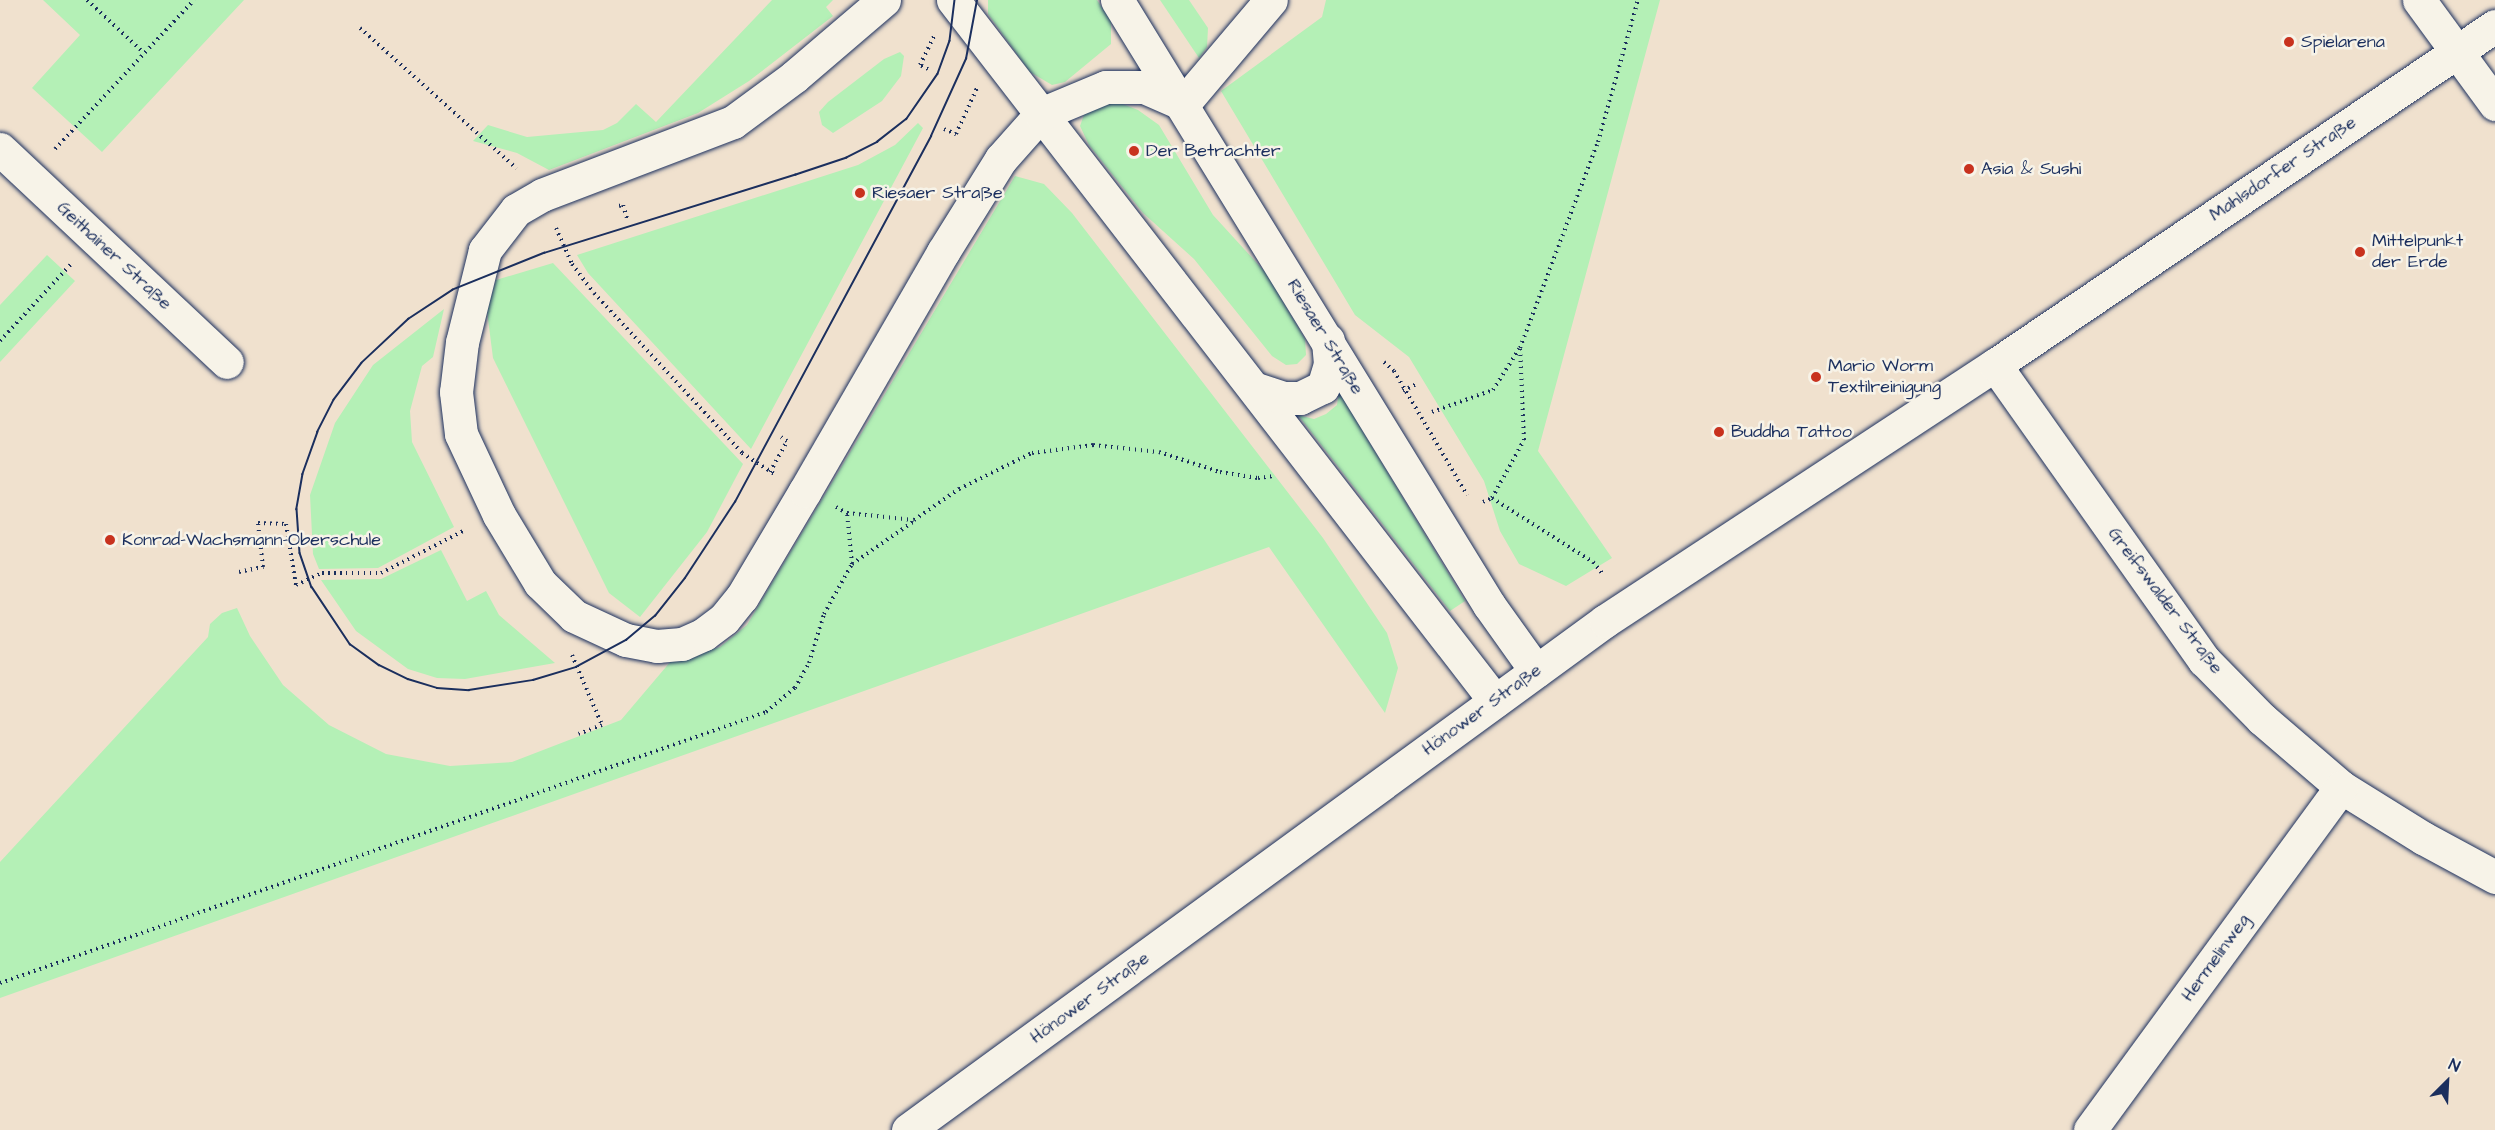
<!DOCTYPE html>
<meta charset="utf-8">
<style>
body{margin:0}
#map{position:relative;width:2495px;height:1130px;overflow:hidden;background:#f0e1ce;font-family:"Architects Daughter",sans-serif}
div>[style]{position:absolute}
.green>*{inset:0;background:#b4f0b6}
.path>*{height:4px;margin-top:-2px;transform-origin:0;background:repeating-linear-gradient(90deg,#1b2f5e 0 1.5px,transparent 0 6px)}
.roads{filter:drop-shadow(0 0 2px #1b2f5e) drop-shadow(0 0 2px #1b2f5e)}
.minor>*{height:33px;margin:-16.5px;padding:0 16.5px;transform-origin:16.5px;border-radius:16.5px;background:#f7f3e8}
.major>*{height:33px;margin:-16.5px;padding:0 16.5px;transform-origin:16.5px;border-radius:16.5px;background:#f7f3e8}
.tram>*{height:1.5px;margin:-0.75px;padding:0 0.75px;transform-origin:0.75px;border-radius:0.75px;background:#1b2f5e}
.dots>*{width:16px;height:16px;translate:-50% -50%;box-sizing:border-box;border:3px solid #f7f3e8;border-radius:50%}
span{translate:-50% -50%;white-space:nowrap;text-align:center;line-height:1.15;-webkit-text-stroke:5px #f7f3e8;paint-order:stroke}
.poi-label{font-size:18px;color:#1b2f5e}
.left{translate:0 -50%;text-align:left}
.street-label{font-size:18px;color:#1b2f5e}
.north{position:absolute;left:2417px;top:1052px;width:60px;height:60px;-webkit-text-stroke:4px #f7f3e8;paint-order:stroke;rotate:24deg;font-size:16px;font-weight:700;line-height:24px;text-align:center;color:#1b2f5e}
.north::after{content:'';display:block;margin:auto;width:21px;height:27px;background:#1b2f5e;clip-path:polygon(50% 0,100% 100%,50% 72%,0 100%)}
</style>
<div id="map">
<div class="green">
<i style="clip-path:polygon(43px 0,244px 0,102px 152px,32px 88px,80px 35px)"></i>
<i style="clip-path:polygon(772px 0,833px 0,826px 7px,833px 16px,749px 81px,698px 113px,549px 170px,517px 153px,473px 141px,488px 125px,527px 137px,603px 130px,617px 123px,636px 104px,656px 122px)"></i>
<i style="clip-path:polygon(988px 0,1097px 0,1111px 21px,1111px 44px,1065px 82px,1052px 85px,1030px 72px,988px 14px)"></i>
<i style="clip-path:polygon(1160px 0,1189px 0,1208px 28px,1207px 47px,1199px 58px)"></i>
<i style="clip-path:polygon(1326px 0,1660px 0,1538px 451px,1612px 558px,1566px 586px,1519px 564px,1500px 531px,1484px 481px,1409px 357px,1355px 315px,1221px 91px,1322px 17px)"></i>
<i style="clip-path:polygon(900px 52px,904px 56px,901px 76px,882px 101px,833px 133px,822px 125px,819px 112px,828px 102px,884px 59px)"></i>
<i style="clip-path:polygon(1115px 101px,1138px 110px,1159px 125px,1213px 215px,1266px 273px,1305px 339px,1306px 355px,1297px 364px,1286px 365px,1272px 356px,1194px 259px,1143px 213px,1089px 145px,1080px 126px,1085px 112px)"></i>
<i style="clip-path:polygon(918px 123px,923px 128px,751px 449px,588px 273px,577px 255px,858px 165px,895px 145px)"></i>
<i style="clip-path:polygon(1015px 176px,1044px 184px,1072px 213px,1323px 538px,1387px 633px,1398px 668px,1385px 713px,1269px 547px,0 998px,0 862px,208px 637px,210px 624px,222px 613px,237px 608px,250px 636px,283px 685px,329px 725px,386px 754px,450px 766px,512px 762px,621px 720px,671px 661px,720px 647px,747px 625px)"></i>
<i style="clip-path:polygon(47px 255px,75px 281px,0 362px,0 305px)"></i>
<i style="clip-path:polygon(553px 263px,743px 464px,707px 532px,640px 617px,609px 593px,493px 358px,487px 311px,496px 280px)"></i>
<i style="clip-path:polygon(444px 309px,433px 357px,422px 366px,410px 411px,412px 442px,454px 527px,378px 568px,319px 569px,313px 554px,310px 495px,335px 423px,373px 365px)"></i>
<i style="clip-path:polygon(1339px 392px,1465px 601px,1450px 611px,1298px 415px,1314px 419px,1326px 414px,1337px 405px)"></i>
<i style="clip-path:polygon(441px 550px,467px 601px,486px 591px,499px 615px,555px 663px,465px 679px,437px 678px,408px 669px,356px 631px,321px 580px,381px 579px)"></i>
</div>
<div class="path">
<i style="left:87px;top:0;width:78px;rotate:42.9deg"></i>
<i style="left:360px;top:28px;width:210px;rotate:41.9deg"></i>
<i style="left:928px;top:69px;width:9px;rotate:-153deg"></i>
<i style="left:920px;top:65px;width:34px;rotate:-64deg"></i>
<i style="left:944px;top:129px;width:13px;rotate:23deg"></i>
<i style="left:956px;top:134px;width:51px;rotate:-65.5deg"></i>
<i style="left:55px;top:149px;width:204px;rotate:-47deg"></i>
<i style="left:619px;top:206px;width:4px;rotate:-14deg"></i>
<i style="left:623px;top:205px;width:14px;rotate:73deg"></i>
<i style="left:556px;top:228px;width:39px;rotate:66deg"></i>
<i style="left:572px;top:264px;width:36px;rotate:53deg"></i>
<i style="left:594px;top:293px;width:218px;rotate:47.2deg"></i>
<i style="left:742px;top:453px;width:38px;rotate:33deg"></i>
<i style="left:0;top:341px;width:105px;rotate:-47.3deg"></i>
<i style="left:1384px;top:362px;width:13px;rotate:42deg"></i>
<i style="left:1394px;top:371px;width:144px;rotate:59.5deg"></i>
<i style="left:1403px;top:391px;width:15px;rotate:-28deg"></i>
<i style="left:1432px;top:412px;width:65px;rotate:-19.8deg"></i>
<i style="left:1493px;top:390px;width:49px;rotate:-57.6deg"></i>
<i style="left:770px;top:472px;width:35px;rotate:-61deg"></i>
<i style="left:787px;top:441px;width:7px;rotate:-146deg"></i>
<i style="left:1492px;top:498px;width:120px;rotate:32.4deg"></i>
<i style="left:1593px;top:562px;width:14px;rotate:51deg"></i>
<i style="left:1483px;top:502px;width:10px;rotate:-24deg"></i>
<i style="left:1492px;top:498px;width:66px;rotate:-61.1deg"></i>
<i style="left:1524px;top:440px;width:92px;rotate:-92.5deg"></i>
<i style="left:1520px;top:348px;width:220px;rotate:-69.3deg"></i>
<i style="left:1598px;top:142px;width:148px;rotate:-74.3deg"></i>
<i style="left:836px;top:507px;width:13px;rotate:29deg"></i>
<i style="left:847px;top:513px;width:67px;rotate:6deg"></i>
<i style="left:914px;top:520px;width:55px;rotate:-34.6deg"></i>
<i style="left:959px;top:489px;width:81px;rotate:-26.3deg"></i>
<i style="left:1032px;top:453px;width:62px;rotate:-7.5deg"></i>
<i style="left:1093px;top:445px;width:66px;rotate:6.1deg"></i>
<i style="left:1159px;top:452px;width:64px;rotate:18.2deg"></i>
<i style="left:1220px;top:472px;width:38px;rotate:9deg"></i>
<i style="left:1258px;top:478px;width:16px;rotate:-7deg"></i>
<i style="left:852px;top:564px;width:75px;rotate:-34.7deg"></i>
<i style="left:239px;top:572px;width:25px;rotate:-12deg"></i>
<i style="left:263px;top:567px;width:44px;rotate:-96.5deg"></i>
<i style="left:258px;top:523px;width:28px;rotate:2deg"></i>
<i style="left:286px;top:524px;width:62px;rotate:80.7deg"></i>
<i style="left:296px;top:585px;width:29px;rotate:-25deg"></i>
<i style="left:322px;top:573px;width:59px"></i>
<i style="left:381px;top:573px;width:94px;rotate:-27.1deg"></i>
<i style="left:572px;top:655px;width:76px;rotate:66.8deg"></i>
<i style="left:602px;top:725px;width:25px;rotate:159deg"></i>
<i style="left:0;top:983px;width:813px;rotate:-19.48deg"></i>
<i style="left:766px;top:712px;width:38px;rotate:-40deg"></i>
<i style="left:795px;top:688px;width:29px;rotate:-61deg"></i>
<i style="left:809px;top:663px;width:51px;rotate:-73deg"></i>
<i style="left:824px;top:614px;width:57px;rotate:-60.8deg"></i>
<i style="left:852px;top:564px;width:51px;rotate:-95.6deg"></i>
</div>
<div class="roads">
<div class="minor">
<i style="left:884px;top:0;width:118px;rotate:139.5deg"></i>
<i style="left:794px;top:77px;width:76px;rotate:143.6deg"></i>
<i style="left:733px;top:122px;width:204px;rotate:159.1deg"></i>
<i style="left:542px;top:195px;width:30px;rotate:150deg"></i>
<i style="left:516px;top:210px;width:51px;rotate:127.8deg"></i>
<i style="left:485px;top:250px;width:95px;rotate:104deg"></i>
<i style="left:462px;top:342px;width:50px;rotate:96.8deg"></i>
<i style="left:456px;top:392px;width:42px;rotate:83.2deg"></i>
<i style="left:461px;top:434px;width:89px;rotate:64.9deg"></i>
<i style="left:499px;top:515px;width:79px;rotate:58.9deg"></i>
<i style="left:540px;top:583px;width:47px;rotate:44.1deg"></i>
<i style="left:574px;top:616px;width:57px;rotate:24.8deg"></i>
<i style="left:626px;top:640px;width:32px;rotate:11deg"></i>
<i style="left:657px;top:646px;width:25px;rotate:-5deg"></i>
<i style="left:682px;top:644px;width:24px;rotate:-24deg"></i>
<i style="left:704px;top:634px;width:25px;rotate:-37deg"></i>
<i style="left:724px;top:619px;width:28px;rotate:-51deg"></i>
<i style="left:742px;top:597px;width:123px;rotate:-59.3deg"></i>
<i style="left:805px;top:491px;width:276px;rotate:-60deg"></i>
<i style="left:943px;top:252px;width:110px;rotate:-58.1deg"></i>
<i style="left:1001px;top:159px;width:60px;rotate:-48.4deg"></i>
<i style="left:2419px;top:0;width:129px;rotate:53.8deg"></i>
<i style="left:1183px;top:104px;width:136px;rotate:-49.8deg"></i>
<i style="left:0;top:149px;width:311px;rotate:43.2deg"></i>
<i style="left:1995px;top:365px;width:362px;rotate:54.7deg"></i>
<i style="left:2204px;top:660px;width:83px;rotate:45.5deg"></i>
<i style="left:2262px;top:719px;width:104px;rotate:40.7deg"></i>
<i style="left:2341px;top:787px;width:97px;rotate:31.9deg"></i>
<i style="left:2423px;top:838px;width:82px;rotate:28.4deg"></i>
<i style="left:2090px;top:1130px;width:425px;rotate:-53.8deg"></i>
</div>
<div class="major">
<i style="left:953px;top:0;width:886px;rotate:52.29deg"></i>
<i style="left:1117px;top:0;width:710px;rotate:58.41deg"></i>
<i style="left:1489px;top:605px;width:81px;rotate:54.5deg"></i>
<i style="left:1041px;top:114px;width:70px;rotate:-22.6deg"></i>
<i style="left:1106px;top:87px;width:38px"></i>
<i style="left:1144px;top:87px;width:43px;rotate:23.6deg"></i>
<i style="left:1256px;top:389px;width:28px;rotate:18deg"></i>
<i style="left:1283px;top:398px;width:17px"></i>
<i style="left:1300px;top:398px;width:25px;rotate:-26deg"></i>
<i style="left:1323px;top:387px;width:24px;rotate:-73deg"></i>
<i style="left:1330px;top:364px;width:24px;rotate:-95deg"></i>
<i style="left:908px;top:1130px;width:863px;rotate:-36.14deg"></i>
<i style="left:1605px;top:621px;width:467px;rotate:-33.3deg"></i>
<i style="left:1995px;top:365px;width:604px;rotate:-34.14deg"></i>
</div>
</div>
<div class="tram">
<i style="left:955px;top:0;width:41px;rotate:97deg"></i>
<i style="left:950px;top:41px;width:35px;rotate:110deg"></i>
<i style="left:938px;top:74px;width:55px;rotate:124.6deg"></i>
<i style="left:907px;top:119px;width:37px;rotate:142deg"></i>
<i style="left:878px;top:142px;width:35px;rotate:153deg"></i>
<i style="left:847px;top:158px;width:54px;rotate:161.6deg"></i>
<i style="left:796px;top:175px;width:263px;rotate:162.7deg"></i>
<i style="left:545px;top:253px;width:99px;rotate:158.1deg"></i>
<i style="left:453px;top:290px;width:53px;rotate:146.6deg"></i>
<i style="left:409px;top:319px;width:64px;rotate:136.9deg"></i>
<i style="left:362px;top:363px;width:46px;rotate:127.1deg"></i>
<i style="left:334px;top:400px;width:36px;rotate:117deg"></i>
<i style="left:318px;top:432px;width:45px;rotate:109.7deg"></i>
<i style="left:303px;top:474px;width:36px;rotate:100deg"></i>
<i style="left:297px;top:509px;width:44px;rotate:86.1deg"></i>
<i style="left:300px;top:553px;width:36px;rotate:71deg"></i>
<i style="left:312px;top:587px;width:69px;rotate:56.3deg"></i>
<i style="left:350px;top:644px;width:36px;rotate:36deg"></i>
<i style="left:379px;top:665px;width:32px;rotate:26deg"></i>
<i style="left:408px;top:679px;width:30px;rotate:17deg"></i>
<i style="left:437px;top:688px;width:32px;rotate:4deg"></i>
<i style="left:469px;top:690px;width:65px;rotate:-8.9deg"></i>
<i style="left:533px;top:680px;width:45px;rotate:-16.8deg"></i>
<i style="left:576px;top:667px;width:57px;rotate:-28.4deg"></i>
<i style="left:626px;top:640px;width:38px;rotate:-40deg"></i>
<i style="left:655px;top:616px;width:48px;rotate:-51.7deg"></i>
<i style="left:685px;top:578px;width:91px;rotate:-56.7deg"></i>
<i style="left:735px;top:502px;width:415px;rotate:-61.8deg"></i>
<i style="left:931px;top:136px;width:85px;rotate:-65.6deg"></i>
<i style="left:966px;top:59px;width:60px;rotate:-79.4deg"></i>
</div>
<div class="dots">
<i style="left:2289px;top:42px;background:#c8321e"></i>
<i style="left:1134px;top:151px;background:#c8321e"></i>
<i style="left:1969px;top:169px;background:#c8321e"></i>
<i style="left:860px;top:193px;background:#c8321e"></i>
<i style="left:2360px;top:252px;background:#c8321e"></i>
<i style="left:1816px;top:377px;background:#c8321e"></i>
<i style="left:1719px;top:432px;background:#c8321e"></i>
<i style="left:110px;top:540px;background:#c8321e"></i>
</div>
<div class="poi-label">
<span class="left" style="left:2301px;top:42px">Spielarena</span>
<span class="left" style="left:1146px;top:151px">Der Betrachter</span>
<span class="left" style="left:1981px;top:169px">Asia &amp; Sushi</span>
<span class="left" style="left:872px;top:193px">Riesaer Straße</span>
<span class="left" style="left:2372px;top:252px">Mittelpunkt<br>der Erde</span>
<span class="left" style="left:1828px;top:377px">Mario Worm<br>Textilreinigung</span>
<span class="left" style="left:1731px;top:432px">Buddha Tattoo</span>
<span class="left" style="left:122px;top:540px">Konrad-Wachsmann-Oberschule</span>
</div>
<div class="street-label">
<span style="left:2283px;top:169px;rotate:-34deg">Mahlsdorfer Straße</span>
<span style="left:114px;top:256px;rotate:43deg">Geithainer Straße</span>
<span style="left:1325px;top:337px;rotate:59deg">Riesaer Straße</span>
<span style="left:2165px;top:601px;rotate:53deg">Greifswalder Straße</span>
<span style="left:1482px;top:710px;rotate:-36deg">Hönower Straße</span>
<span style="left:2216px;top:958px;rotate:-54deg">Hermelinweg</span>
<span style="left:1090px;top:998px;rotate:-36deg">Hönower Straße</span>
</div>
<div class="north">N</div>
</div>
